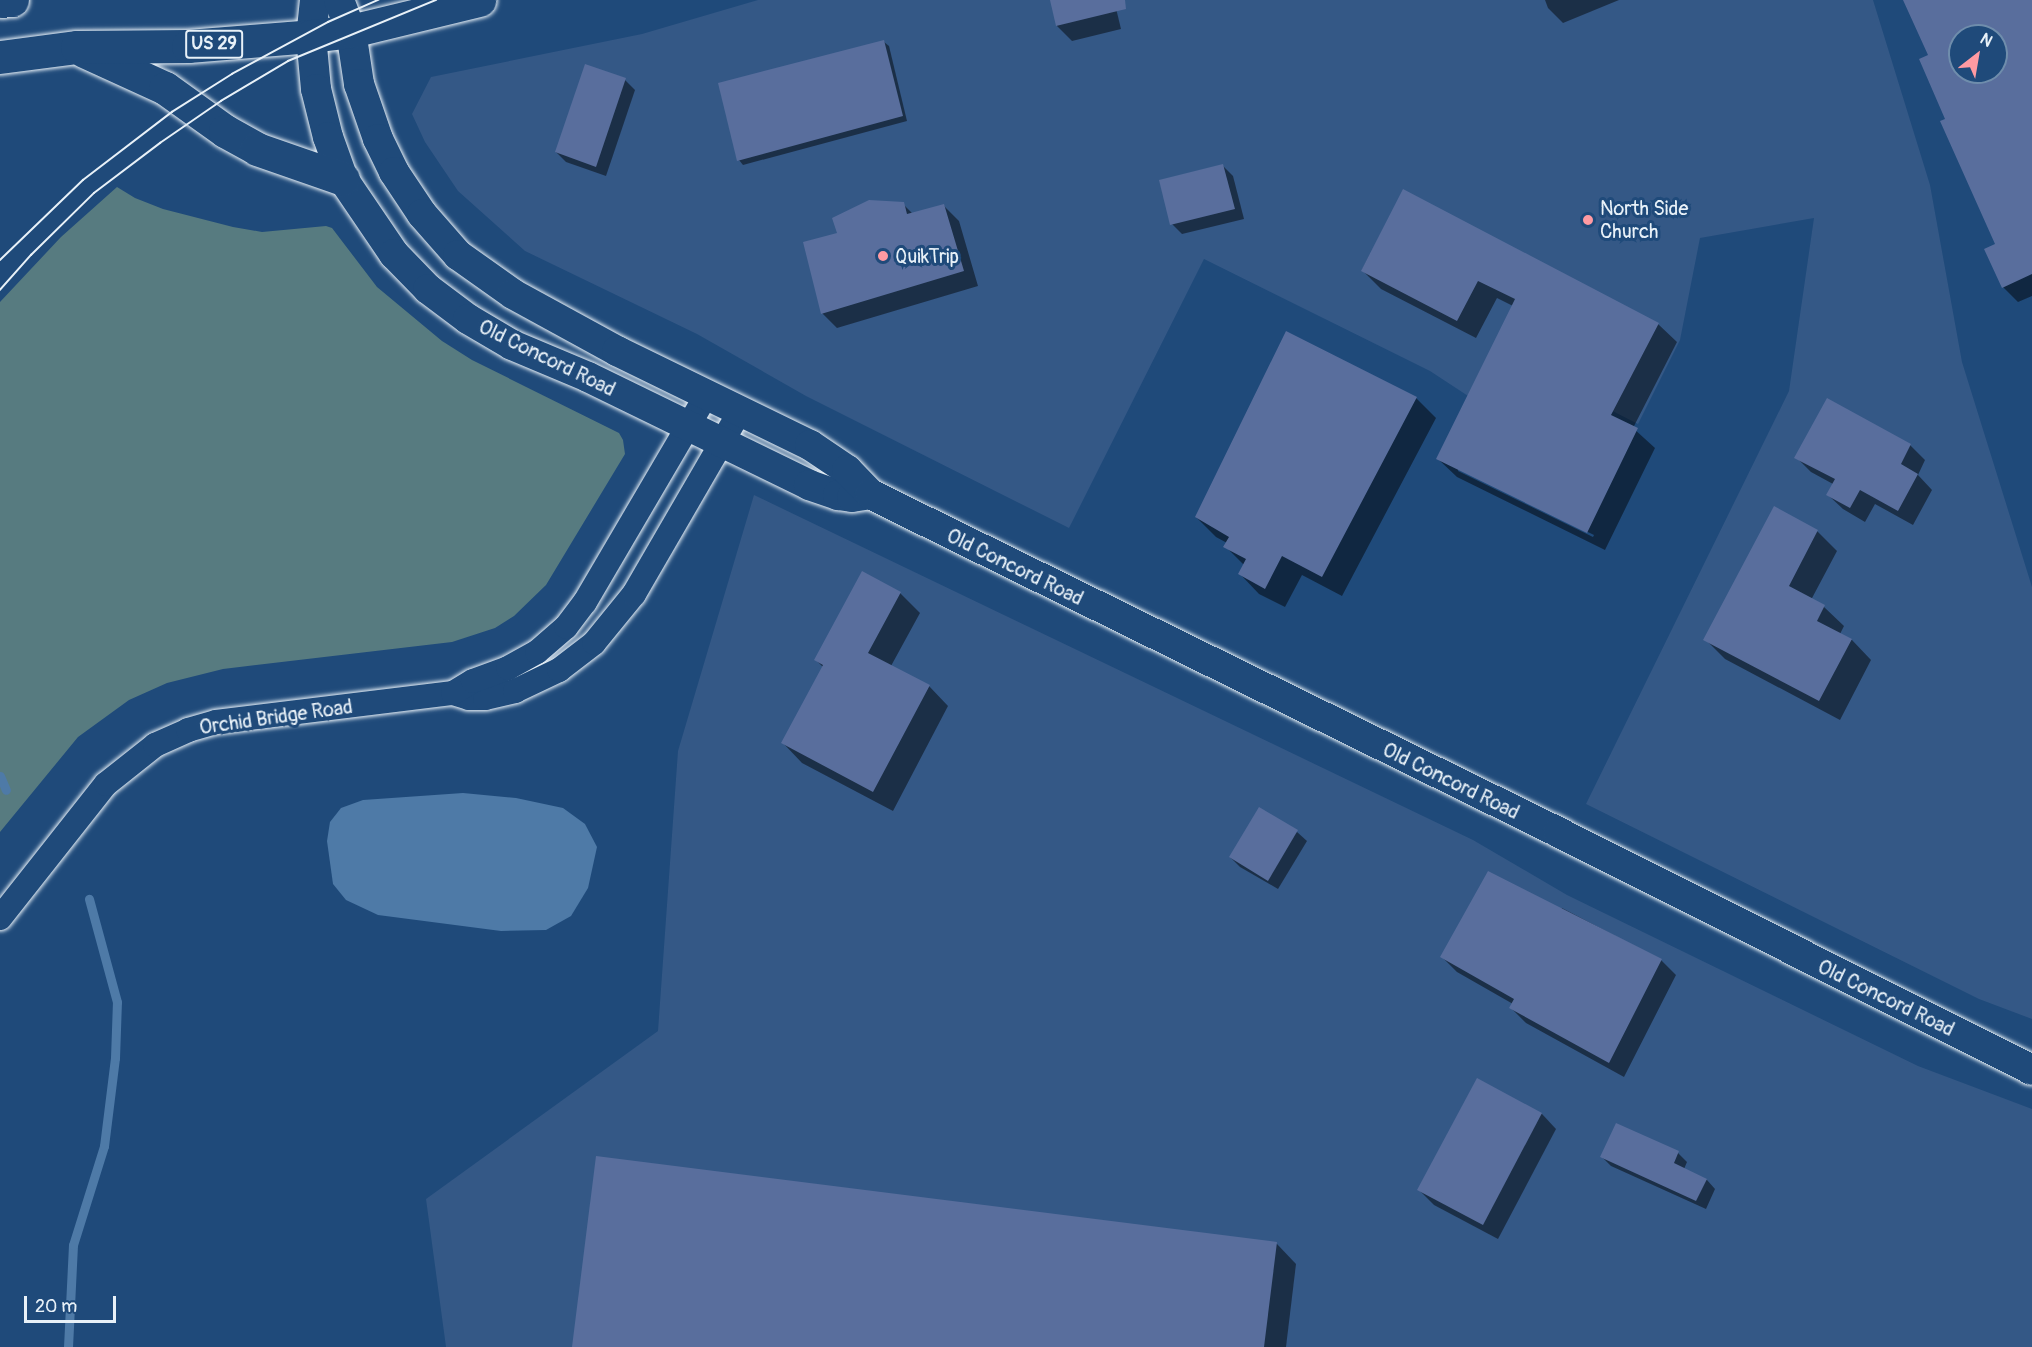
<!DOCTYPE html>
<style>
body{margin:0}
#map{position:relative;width:2032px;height:1347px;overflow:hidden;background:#1f4a7a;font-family:Pangolin,sans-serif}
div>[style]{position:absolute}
.built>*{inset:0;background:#345886}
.green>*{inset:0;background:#577b80}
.water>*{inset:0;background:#4e7aa7}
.shadow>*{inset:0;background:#0007}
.stream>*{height:9px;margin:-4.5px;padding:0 4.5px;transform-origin:4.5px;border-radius:4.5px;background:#4e7aa7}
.building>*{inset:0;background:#596e9d}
.roads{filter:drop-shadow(0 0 2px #e8f1f8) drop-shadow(0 0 2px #e8f1f8)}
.minor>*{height:24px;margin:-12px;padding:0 12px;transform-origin:12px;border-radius:12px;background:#1f4a7a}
.tertiary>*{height:30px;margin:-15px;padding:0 15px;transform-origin:15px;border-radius:15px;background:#1f4a7a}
.primary>*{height:33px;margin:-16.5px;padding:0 16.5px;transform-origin:16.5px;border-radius:16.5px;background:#1f4a7a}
.tram>*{height:1.5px;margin:-0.75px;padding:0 0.75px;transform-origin:0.75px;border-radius:0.75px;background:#e8f1f8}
.dots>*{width:16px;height:16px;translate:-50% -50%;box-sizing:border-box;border:3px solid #1f4a7a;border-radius:50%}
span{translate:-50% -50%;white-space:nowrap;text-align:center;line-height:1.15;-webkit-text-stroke:6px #1f4a7a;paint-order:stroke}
.shield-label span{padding:2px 4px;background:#1f4a7a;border:2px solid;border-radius:4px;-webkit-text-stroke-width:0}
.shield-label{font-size:18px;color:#e8f1f8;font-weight:700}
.poi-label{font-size:20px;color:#e8f1f8}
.left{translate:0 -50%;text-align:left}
.street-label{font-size:20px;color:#e8f1f8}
.north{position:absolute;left:1948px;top:24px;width:60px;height:60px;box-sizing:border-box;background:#1f4a7a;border:2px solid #6f8dac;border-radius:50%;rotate:31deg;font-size:16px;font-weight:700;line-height:24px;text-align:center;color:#e8f1f8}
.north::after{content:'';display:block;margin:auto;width:21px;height:27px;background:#ff9aa2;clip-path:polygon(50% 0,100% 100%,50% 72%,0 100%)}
.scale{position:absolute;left:24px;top:1296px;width:92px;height:27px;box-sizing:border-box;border:3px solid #e8f1f8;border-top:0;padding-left:8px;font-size:18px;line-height:21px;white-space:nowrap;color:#e8f1f8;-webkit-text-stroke:4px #1f4a7a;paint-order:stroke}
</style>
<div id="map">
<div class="built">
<i style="clip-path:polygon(758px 0,1873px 0,1930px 185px,1962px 362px,2032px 587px,2032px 1019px,1979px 999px,1586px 804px,1789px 391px,1814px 218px,1700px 238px,1680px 340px,1638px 424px,1587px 398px,1558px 455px,1430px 371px,1204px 259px,1069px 528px,806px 396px,697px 334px,525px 251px,458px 191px,425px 142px,412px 114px,431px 77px,642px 34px)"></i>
<i style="clip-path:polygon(754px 495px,1473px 840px,1567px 895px,1918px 1066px,2032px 1109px,2032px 1347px,446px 1347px,426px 1199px,658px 1031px,678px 751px)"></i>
</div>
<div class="green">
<i style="clip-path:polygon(117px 187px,135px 198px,163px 209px,233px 227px,262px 232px,326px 226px,332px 228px,377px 287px,442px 341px,472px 360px,619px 433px,623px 440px,625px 454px,546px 585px,514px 616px,495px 628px,452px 642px,223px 669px,167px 683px,129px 700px,78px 737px,0 832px,0 302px,61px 237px)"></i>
</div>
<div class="water">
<i style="clip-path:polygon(463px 793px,516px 798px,563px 808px,585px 824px,597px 847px,588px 888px,571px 916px,546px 930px,501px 931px,378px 915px,346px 900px,333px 884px,327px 841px,330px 822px,341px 808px,363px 800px)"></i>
</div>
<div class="shadow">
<i style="clip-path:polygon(1051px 0,1114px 0,1121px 29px,1072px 41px,1057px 26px)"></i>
<i style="clip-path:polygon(1545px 0,1619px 0,1563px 23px,1548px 8px)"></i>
<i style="clip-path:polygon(evenodd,1904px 0,2032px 0,2032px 296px,2018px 302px,2003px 287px,1997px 244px,1947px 119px,1930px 56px,1904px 0,1960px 36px,1996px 36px,1996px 72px,1960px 72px,1960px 36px)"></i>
<i style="clip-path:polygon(884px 42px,889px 46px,907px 121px,743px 165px,739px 160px)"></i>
<i style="clip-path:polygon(625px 80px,635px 90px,606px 176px,566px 162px,556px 152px)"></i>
<i style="clip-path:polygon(1223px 166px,1233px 176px,1244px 219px,1182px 234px,1172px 224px)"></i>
<i style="clip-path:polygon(evenodd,1403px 191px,1658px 324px,1677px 342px,1633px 428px,1655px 448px,1605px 550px,1457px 477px,1438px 459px,1513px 306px,1497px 298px,1476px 338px,1381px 289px,1362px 270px,1403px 191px,1458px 468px,1594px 535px,1593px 537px,1458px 471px,1458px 468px)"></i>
<i style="clip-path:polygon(903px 204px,913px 214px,944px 206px,959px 221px,978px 286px,837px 328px,822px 313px,839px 234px)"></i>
<i style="clip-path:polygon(1416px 398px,1436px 418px,1342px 596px,1302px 575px,1285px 607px,1259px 594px,1240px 574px,1244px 565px,1225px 546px,1227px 543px,1216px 537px,1196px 517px)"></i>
<i style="clip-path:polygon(1828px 400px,1910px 445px,1925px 460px,1918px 475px,1932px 490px,1913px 525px,1875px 504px,1865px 522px,1843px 509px,1828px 495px,1833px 484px,1811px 472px,1796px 457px)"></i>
<i style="clip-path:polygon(1817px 531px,1837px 551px,1811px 600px,1824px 607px,1844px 626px,1840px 634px,1852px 640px,1871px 660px,1840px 720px,1725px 659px,1705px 639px)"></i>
<i style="clip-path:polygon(900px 593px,920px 613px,891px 666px,929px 686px,948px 706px,893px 811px,802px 763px,783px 743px,823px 667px,816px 660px)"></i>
<i style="clip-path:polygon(1297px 832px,1307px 841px,1278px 889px,1240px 867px,1230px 857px)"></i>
<i style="clip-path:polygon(1562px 908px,1661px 960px,1676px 975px,1624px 1077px,1526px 1023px,1511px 1008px,1513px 1004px,1457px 972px,1442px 957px,1560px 912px)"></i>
<i style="clip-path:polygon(1477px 1080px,1542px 1114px,1556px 1129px,1498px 1239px,1434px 1205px,1419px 1190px)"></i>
<i style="clip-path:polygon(1678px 1153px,1687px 1162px,1684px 1169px,1707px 1180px,1715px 1189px,1706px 1209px,1611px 1166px,1602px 1157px)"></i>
<i style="clip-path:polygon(1277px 1244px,1296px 1264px,1286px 1347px,573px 1347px)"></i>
</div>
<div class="stream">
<i style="left:0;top:776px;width:15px;rotate:67deg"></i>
<i style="left:68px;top:1347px;width:102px;rotate:-87.2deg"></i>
<i style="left:73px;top:1245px;width:104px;rotate:-72.6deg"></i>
<i style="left:104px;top:1146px;width:89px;rotate:-82.9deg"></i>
<i style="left:115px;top:1058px;width:56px;rotate:-88deg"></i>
<i style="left:117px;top:1002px;width:107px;rotate:-105.2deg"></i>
</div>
<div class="building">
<i style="clip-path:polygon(1050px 0,1125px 0,1126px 9px,1056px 26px)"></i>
<i style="clip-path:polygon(evenodd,1903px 0,2032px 0,2032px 274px,2002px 288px,1984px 249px,1995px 244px,1940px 121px,1945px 119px,1919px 59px,1928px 55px,1903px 0,1960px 36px,1996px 36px,1996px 72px,1960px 72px,1960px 36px)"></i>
<i style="clip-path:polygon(884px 40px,903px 116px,737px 161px,718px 83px)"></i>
<i style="clip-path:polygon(585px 64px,626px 78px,596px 167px,555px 152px)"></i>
<i style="clip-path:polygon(1223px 164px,1235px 209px,1170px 225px,1159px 180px)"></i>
<i style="clip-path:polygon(1403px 189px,1659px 323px,1611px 415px,1638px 428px,1587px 533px,1436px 459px,1515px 299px,1478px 281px,1457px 321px,1361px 271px)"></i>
<i style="clip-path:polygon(869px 200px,904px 202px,907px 214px,944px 204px,964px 271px,821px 314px,803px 242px,837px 233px,832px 218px)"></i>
<i style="clip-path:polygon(1286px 331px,1417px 397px,1322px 577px,1282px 556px,1265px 589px,1238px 574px,1246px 559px,1223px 547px,1229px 537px,1195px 517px)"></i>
<i style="clip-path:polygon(1827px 398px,1911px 444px,1901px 464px,1918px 474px,1898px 511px,1860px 490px,1850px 508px,1826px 495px,1835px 479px,1794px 458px)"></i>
<i style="clip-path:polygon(1774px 506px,1818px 530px,1789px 586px,1825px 605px,1817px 621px,1852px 639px,1819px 701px,1703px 640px)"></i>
<i style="clip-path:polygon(862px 571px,901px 592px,868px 653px,930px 685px,873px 792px,781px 743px,823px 665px,814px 660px)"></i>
<i style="clip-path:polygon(1259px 807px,1298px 830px,1268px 881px,1229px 857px)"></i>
<i style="clip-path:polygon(1488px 871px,1662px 959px,1609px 1063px,1509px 1008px,1514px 999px,1440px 957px)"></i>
<i style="clip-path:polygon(1477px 1078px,1542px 1113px,1483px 1225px,1417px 1190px)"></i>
<i style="clip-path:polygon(1616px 1123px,1679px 1151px,1674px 1163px,1707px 1179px,1696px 1201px,1600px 1157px)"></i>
<i style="clip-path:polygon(596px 1156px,1277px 1242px,1264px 1347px,572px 1347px)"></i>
</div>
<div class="roads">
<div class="minor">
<i style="left:453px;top:693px;width:17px;rotate:17deg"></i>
<i style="left:469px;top:698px;width:16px"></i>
<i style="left:485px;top:698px;width:31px;rotate:-13deg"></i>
<i style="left:515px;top:691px;width:49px;rotate:-25.5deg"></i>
<i style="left:559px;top:670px;width:44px;rotate:-37.6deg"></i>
<i style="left:594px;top:643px;width:63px;rotate:-50.8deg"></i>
<i style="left:634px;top:594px;width:211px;rotate:-59.9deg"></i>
<i style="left:0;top:918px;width:171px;rotate:-51.7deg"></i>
<i style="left:106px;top:784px;width:63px;rotate:-38.5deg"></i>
<i style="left:155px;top:745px;width:36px;rotate:-24deg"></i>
<i style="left:188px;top:730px;width:29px;rotate:-16deg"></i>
<i style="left:216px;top:722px;width:239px;rotate:-7deg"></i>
<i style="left:453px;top:693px;width:23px;rotate:-31deg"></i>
<i style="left:473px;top:681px;width:37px;rotate:-20deg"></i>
<i style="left:508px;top:668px;width:33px;rotate:-29deg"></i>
<i style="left:537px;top:652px;width:38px;rotate:-41deg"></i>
<i style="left:566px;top:627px;width:31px;rotate:-53deg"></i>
<i style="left:585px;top:602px;width:241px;rotate:-59.6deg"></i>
</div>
<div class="tertiary">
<i style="left:315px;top:0;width:36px;rotate:96deg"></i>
<i style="left:311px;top:36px;width:53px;rotate:84.6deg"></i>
<i style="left:316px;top:89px;width:49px;rotate:76deg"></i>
<i style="left:328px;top:137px;width:45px;rotate:70.3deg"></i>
<i style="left:343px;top:179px;width:91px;rotate:55.8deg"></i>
<i style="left:394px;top:254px;width:49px;rotate:45.8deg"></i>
<i style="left:428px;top:289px;width:50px;rotate:36.9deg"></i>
<i style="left:468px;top:319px;width:51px;rotate:30.6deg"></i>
<i style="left:512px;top:345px;width:82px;rotate:22.8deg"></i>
<i style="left:588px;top:377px;width:246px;rotate:26deg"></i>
<i style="left:809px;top:485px;width:31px;rotate:19deg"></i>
<i style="left:838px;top:495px;width:14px;rotate:8deg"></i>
<i style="left:852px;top:497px;width:18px;rotate:-9deg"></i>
<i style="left:339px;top:0;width:33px;rotate:69deg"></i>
<i style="left:351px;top:31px;width:54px;rotate:81.4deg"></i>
<i style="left:359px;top:84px;width:58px;rotate:70.9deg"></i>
<i style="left:378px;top:139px;width:37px;rotate:64deg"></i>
<i style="left:394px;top:172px;width:50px;rotate:56.3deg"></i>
<i style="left:422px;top:214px;width:55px;rotate:48.7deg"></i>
<i style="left:458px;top:255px;width:67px;rotate:35.3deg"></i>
<i style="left:513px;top:294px;width:119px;rotate:28.7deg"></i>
<i style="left:617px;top:351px;width:215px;rotate:26deg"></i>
<i style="left:810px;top:445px;width:45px;rotate:34deg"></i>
<i style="left:847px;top:470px;width:33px;rotate:46deg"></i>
<i style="left:870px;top:494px;width:767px;rotate:26.16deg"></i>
<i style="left:1558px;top:832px;width:530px;rotate:26.66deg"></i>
</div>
<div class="primary">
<i style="left:0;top:1px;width:12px;rotate:-5deg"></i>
<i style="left:84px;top:51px;width:89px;rotate:24.6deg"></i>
<i style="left:165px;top:88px;width:74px;rotate:35.6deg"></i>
<i style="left:225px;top:131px;width:37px;rotate:29deg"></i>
<i style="left:257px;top:149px;width:91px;rotate:19.2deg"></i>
<i style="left:0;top:57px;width:78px;rotate:-7.4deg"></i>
<i style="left:77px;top:47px;width:111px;rotate:-0.5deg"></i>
<i style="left:188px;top:46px;width:123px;rotate:-4.6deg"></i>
<i style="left:311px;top:36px;width:40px;rotate:-7.1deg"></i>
<i style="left:351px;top:31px;width:132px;rotate:-13.6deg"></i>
</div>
</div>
<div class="tram">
<i style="left:0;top:260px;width:115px;rotate:-43.9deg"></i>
<i style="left:83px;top:180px;width:112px;rotate:-37.4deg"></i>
<i style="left:172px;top:112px;width:71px;rotate:-32.3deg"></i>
<i style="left:232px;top:74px;width:109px;rotate:-28.4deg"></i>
<i style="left:328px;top:22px;width:55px;rotate:-23.7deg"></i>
<i style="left:0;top:290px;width:47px;rotate:-48.5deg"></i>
<i style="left:31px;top:255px;width:88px;rotate:-44.5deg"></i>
<i style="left:94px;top:193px;width:83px;rotate:-37.1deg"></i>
<i style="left:160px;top:143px;width:74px;rotate:-34.5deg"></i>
<i style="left:221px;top:101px;width:78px;rotate:-30.8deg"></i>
<i style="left:288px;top:61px;width:160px;rotate:-22.4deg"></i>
</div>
<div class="dots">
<i style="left:1588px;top:220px;background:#ff9aa2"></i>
<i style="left:883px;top:256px;background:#ff9aa2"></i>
</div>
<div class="shield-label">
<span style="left:214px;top:44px">US 29</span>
</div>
<div class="poi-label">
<span class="left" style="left:1600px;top:220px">North Side<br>Church</span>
<span class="left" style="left:895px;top:256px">QuikTrip</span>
</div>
<div class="street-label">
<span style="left:547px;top:358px;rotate:26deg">Old Concord Road</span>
<span style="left:1015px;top:567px;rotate:26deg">Old Concord Road</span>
<span style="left:276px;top:717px;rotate:-8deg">Orchid Bridge Road</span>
<span style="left:1451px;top:781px;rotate:26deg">Old Concord Road</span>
<span style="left:1886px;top:998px;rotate:26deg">Old Concord Road</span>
</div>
<div class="north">N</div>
<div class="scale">20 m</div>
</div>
